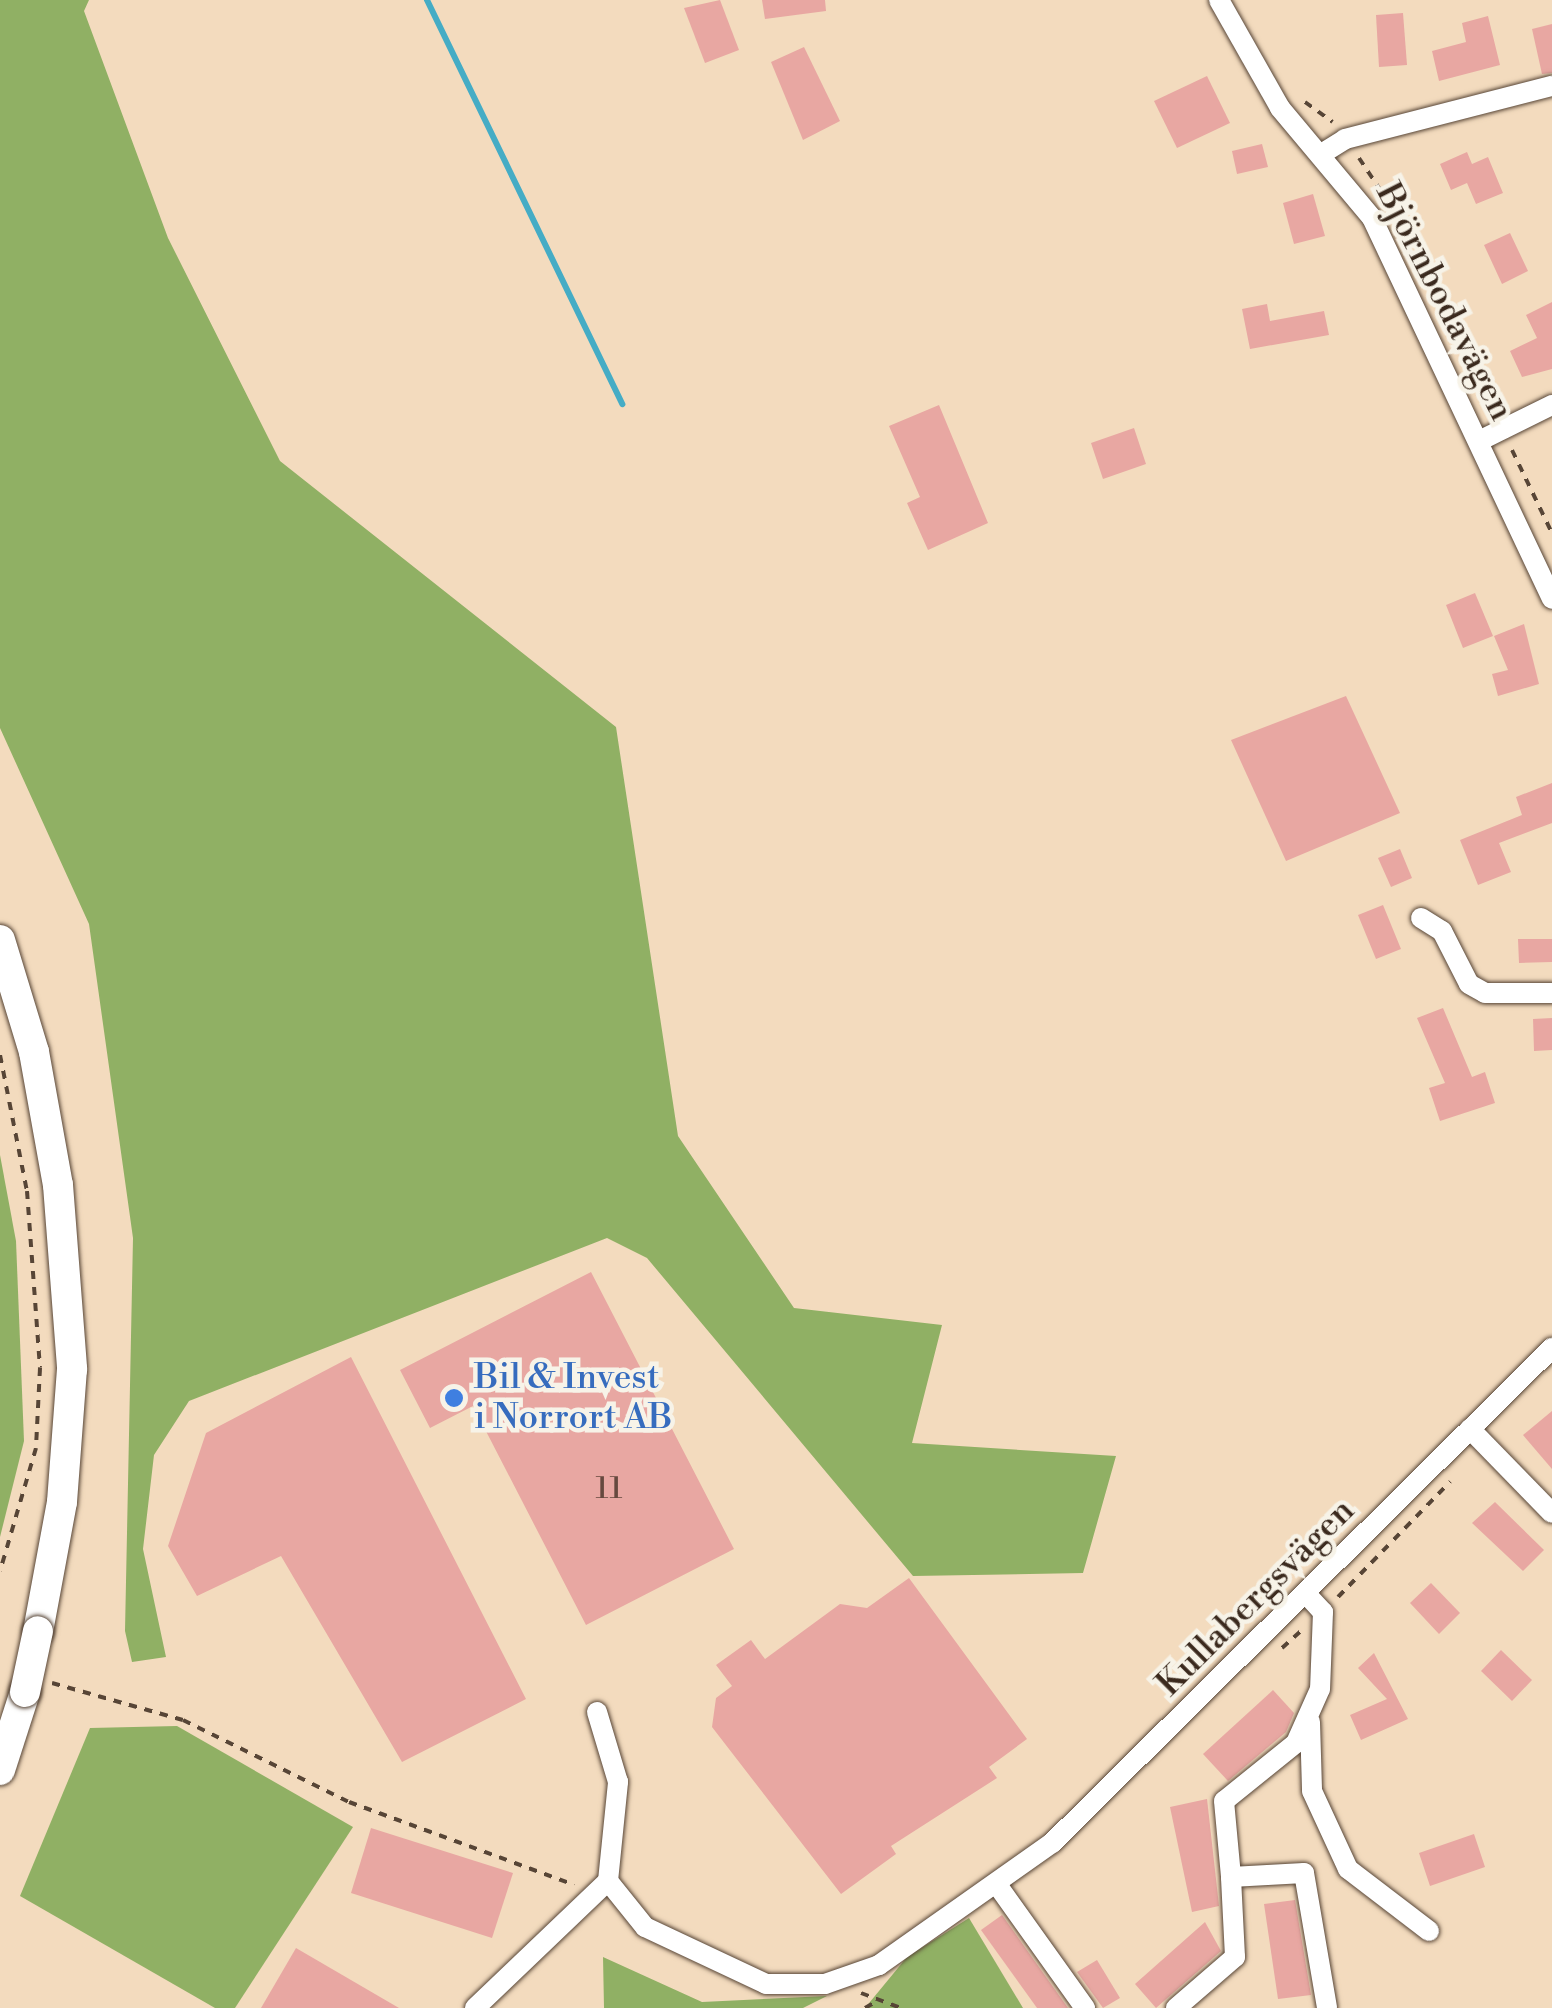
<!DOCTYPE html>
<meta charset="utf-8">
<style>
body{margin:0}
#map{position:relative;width:1552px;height:2008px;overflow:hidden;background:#f3dbbe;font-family:"Libre Bodoni",serif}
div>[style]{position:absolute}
.forest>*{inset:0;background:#90b064}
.stream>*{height:6px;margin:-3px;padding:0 3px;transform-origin:3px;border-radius:3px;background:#45acc5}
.building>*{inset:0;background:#e8a7a2}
.path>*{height:4px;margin-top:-2px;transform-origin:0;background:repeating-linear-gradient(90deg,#574536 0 8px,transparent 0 16px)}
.roads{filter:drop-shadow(0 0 2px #574536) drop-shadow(0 0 2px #574536)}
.street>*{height:20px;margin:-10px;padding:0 10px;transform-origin:10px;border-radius:10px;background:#fff}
.secondary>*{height:30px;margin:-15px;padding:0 15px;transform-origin:15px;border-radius:15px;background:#fff}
.bridges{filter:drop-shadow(0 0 2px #574536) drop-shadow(0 0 2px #574536)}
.secondary-bridge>*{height:30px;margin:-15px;padding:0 15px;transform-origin:15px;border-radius:15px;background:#fff}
.dots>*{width:28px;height:28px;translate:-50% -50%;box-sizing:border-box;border:5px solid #f7f3e8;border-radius:50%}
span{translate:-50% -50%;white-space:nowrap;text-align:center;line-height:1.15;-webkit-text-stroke:9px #f7f3e8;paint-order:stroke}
.number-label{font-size:30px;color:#66493f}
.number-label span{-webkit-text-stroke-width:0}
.street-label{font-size:35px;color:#3b2a1e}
.shop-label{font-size:35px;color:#366cbe}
.left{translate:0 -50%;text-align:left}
</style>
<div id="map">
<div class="forest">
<i style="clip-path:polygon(0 0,89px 0,84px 11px,168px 238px,280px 461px,616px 727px,678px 1136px,794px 1308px,942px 1325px,912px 1443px,1116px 1456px,1083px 1573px,913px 1576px,647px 1258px,607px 1238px,189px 1401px,154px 1455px,143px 1549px,166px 1657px,132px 1662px,125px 1631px,133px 1238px,89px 924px,0 728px)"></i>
<i style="clip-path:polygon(0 1155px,16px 1241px,24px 1441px,0 1537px)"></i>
<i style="clip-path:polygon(177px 1726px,353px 1827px,235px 2008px,215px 2008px,20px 1896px,90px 1728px)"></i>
<i style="clip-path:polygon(969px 1918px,1023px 2008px,865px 2008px,907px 1957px)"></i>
<i style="clip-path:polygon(603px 1957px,702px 2002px,827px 1996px,803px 2008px,604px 2008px)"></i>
</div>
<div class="stream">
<i style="left:427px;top:0;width:449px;rotate:64.2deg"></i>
</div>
<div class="building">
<i style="clip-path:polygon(720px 0,739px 50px,705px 63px,684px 8px)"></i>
<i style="clip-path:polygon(762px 0,825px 0,826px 11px,765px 19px)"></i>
<i style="clip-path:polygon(1403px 13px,1407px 65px,1379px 67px,1376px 15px)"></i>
<i style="clip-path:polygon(1488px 16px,1500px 65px,1439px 81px,1432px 51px,1466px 42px,1462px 23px)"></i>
<i style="clip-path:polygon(1552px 24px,1552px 73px,1542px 74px,1532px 29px)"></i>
<i style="clip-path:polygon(804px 47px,840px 121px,803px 140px,771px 62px)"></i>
<i style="clip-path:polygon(1207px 76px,1230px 123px,1177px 148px,1154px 101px)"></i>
<i style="clip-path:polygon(1262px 144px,1268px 167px,1237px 174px,1232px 151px)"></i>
<i style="clip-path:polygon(1467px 152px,1472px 164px,1488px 157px,1503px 193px,1476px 204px,1467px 183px,1451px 190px,1440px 164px)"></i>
<i style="clip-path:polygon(1313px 194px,1325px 236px,1294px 244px,1283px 203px)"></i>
<i style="clip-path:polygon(1510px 233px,1528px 271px,1502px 284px,1484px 245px)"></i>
<i style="clip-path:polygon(1552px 302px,1552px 369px,1522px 377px,1510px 351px,1537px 338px,1526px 315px)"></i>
<i style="clip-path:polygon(1267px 304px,1270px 321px,1324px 311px,1329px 335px,1250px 349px,1242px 309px)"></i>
<i style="clip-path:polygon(939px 405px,988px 523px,928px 550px,907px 503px,920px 497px,889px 426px)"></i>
<i style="clip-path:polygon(1134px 428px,1146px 464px,1103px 479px,1091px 443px)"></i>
<i style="clip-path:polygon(1475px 593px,1493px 636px,1463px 648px,1446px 605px)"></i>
<i style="clip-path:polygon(1524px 624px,1539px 684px,1498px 696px,1492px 674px,1508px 670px,1494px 636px)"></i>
<i style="clip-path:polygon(1346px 696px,1400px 813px,1286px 861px,1231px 740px)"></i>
<i style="clip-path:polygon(1552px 783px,1552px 823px,1499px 843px,1511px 872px,1478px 885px,1460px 840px,1522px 815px,1516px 797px)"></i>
<i style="clip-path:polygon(1400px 849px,1412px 878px,1391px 887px,1378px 858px)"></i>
<i style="clip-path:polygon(1383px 905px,1401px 949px,1376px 959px,1358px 915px)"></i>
<i style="clip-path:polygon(1518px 939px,1552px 939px,1552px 962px,1519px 963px)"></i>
<i style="clip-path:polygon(1443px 1008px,1472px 1077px,1485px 1072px,1495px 1103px,1440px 1121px,1429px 1088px,1445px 1083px,1417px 1018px)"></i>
<i style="clip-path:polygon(1552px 1018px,1552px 1050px,1534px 1051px,1533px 1019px)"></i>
<i style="clip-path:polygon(591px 1272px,734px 1549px,586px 1625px,473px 1406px,430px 1428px,400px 1370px)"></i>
<i style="clip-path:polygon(351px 1357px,526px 1699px,402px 1762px,281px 1556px,197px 1596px,168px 1546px,206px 1433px)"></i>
<i style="clip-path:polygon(1552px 1411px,1552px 1469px,1523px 1435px)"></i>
<i style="clip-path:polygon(1495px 1502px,1544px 1550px,1523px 1571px,1472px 1523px)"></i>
<i style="clip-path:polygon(909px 1578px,1027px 1739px,989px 1767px,997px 1778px,891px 1846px,896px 1854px,841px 1894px,712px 1727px,716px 1698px,732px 1686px,716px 1665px,751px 1640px,765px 1659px,840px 1604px,867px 1608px)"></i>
<i style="clip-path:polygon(1431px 1583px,1460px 1613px,1439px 1634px,1410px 1603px)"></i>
<i style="clip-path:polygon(1501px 1650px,1532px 1680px,1512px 1701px,1481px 1671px)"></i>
<i style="clip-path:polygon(1374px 1653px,1408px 1719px,1361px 1740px,1350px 1715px,1387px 1699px,1358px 1668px)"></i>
<i style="clip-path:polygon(1273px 1690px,1294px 1713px,1286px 1732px,1228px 1781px,1203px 1754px)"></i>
<i style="clip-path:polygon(1207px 1799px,1219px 1906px,1192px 1912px,1170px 1807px)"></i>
<i style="clip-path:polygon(371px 1828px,513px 1873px,492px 1938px,351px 1893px)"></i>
<i style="clip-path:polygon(1474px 1834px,1485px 1867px,1430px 1886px,1419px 1853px)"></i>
<i style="clip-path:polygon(1295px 1900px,1311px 1995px,1278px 1999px,1264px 1904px)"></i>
<i style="clip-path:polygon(1002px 1915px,1068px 2008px,1037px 2008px,981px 1930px)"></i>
<i style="clip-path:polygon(1205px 1922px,1221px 1951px,1156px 2008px,1135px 1984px)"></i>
<i style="clip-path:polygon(296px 1948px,399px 2008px,261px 2008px)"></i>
<i style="clip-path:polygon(1097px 1960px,1120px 1998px,1103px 2008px,1077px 1972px)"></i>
</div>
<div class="path">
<i style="left:1305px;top:102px;width:34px;rotate:36deg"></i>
<i style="left:1359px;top:158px;width:50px;rotate:56.3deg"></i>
<i style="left:1408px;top:240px;width:191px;rotate:63.8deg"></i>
<i style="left:1512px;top:450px;width:92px;rotate:64.3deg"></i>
<i style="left:0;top:1055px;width:139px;rotate:78.8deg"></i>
<i style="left:27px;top:1191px;width:177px;rotate:85.8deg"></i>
<i style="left:40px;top:1368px;width:80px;rotate:92.9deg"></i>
<i style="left:36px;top:1448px;width:128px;rotate:106.3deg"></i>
<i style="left:1338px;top:1597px;width:161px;rotate:-45.8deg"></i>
<i style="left:1282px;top:1648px;width:25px;rotate:-42deg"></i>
<i style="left:52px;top:1683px;width:136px;rotate:15.8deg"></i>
<i style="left:183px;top:1720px;width:185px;rotate:26.3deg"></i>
<i style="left:349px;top:1802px;width:240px;rotate:20.2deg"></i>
<i style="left:861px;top:1993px;width:43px;rotate:20.6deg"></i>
<i style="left:865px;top:2008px;width:16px;rotate:-30deg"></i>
</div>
<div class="roads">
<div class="street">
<i style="left:1219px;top:0;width:124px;rotate:60.5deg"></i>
<i style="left:1280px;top:108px;width:143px;rotate:50.1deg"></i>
<i style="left:1372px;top:218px;width:421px;rotate:64.7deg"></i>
<i style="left:1323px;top:153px;width:26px;rotate:-32deg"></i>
<i style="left:1345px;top:139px;width:214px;rotate:-14.4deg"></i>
<i style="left:1479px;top:441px;width:81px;rotate:-26.3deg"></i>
<i style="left:1421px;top:918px;width:25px;rotate:32deg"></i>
<i style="left:1442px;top:931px;width:59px;rotate:63deg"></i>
<i style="left:1469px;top:984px;width:18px;rotate:29deg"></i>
<i style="left:1485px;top:993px;width:67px"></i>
<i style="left:1470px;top:1429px;width:117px;rotate:45.7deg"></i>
<i style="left:1308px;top:1596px;width:22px;rotate:47deg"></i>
<i style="left:1323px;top:1612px;width:77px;rotate:92.2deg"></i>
<i style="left:1320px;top:1689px;width:59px;rotate:114deg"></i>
<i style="left:1296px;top:1743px;width:92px;rotate:141.1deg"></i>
<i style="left:1224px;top:1801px;width:76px;rotate:84.7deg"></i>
<i style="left:1231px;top:1877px;width:73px;rotate:-3.1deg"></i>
<i style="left:1304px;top:1873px;width:137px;rotate:80.3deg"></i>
<i style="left:1310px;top:1722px;width:69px;rotate:88.3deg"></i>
<i style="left:1312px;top:1791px;width:86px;rotate:65.2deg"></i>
<i style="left:1348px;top:1869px;width:102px;rotate:37.4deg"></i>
<i style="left:608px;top:1881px;width:59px;rotate:51.2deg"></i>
<i style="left:645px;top:1927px;width:134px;rotate:25.2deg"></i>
<i style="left:766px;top:1984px;width:59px"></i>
<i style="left:825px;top:1984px;width:57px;rotate:-19.4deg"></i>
<i style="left:879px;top:1965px;width:212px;rotate:-35.2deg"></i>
<i style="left:1052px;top:1843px;width:704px;rotate:-44.71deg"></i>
<i style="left:998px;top:1886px;width:150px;rotate:54.5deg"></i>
<i style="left:475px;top:2008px;width:184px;rotate:-43.7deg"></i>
<i style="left:608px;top:1881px;width:100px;rotate:-84.2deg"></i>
<i style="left:618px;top:1782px;width:73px;rotate:-106.7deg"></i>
<i style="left:1176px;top:2008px;width:78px;rotate:-40.8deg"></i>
<i style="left:1235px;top:1957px;width:80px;rotate:-92.9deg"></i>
</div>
<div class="secondary">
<i style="left:0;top:940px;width:117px;rotate:73.1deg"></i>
<i style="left:34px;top:1052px;width:135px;rotate:79.8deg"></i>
<i style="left:58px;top:1185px;width:185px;rotate:85.6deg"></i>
<i style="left:72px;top:1369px;width:133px;rotate:94.3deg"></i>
<i style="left:62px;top:1502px;width:131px;rotate:100.5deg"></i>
<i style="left:0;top:1770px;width:82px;rotate:-72.2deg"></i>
</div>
</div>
<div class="bridges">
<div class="secondary-bridge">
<i style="left:25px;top:1692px;width:62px;rotate:-78deg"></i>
</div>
</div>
<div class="dots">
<i style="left:454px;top:1398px;background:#3f7fe0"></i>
</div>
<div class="number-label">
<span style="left:609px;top:1489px">11</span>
</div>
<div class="street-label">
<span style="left:1444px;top:302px;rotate:63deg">Björnbodavägen</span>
<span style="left:1256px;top:1598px;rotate:-45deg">Kullabergsvägen</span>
</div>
<div class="shop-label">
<span class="left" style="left:474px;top:1398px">Bil &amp; Invest<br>i Norrort AB</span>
</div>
</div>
